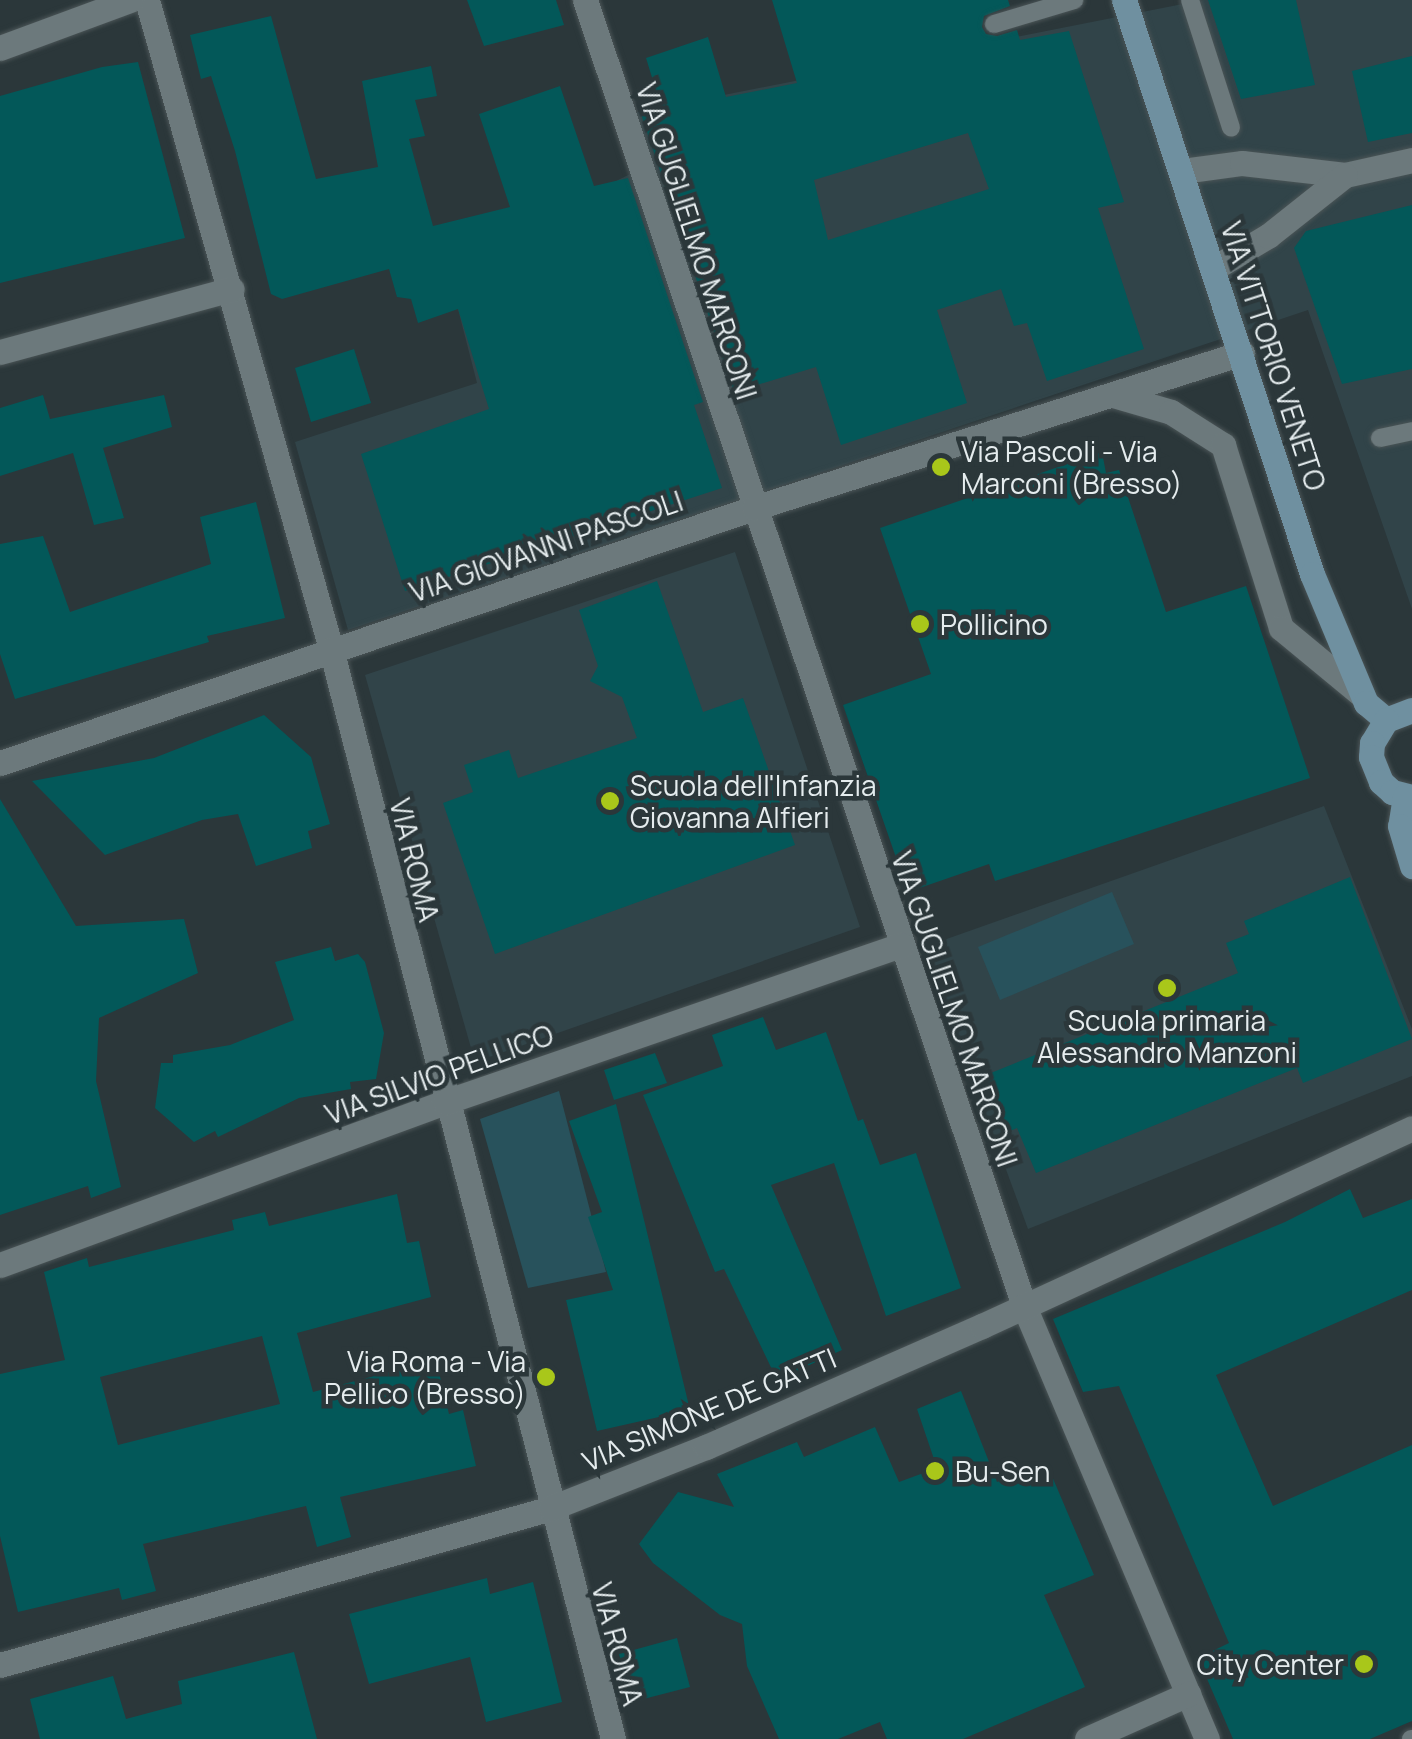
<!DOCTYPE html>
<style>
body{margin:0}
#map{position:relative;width:1412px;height:1739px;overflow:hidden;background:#2b373a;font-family:Manrope,sans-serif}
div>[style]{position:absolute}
.built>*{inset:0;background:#314449}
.green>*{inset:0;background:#28525c}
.building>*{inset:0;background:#035859}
.roads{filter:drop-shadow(0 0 2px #4a5456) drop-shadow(0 0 2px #4a5456)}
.service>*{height:18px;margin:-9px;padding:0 9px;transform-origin:9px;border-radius:9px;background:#6c797c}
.minor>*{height:25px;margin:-12.5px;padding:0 12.5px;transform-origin:12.5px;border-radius:12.5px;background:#6c797c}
.secondary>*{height:25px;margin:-12.5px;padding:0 12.5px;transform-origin:12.5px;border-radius:12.5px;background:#6f90a0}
.dots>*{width:28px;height:28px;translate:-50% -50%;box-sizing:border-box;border:5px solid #2b373a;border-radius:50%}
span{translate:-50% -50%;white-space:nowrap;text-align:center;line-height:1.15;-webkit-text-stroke:9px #2b373a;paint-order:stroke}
.street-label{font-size:28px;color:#e5ecee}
.poi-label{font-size:28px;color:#e5ecee}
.left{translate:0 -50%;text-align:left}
.right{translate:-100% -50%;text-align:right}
</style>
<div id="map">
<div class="built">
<i style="clip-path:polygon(1203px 0,1412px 0,1412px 609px,1308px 310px,348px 630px,295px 442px,477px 383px,458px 309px,618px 180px,647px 166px,633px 113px)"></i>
<i style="clip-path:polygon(735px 552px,860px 927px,475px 1062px,365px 675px)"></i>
<i style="clip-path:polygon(1324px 806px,1412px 1029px,1412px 1076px,1028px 1229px,924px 947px)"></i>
</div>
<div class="green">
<i style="clip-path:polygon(1112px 892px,1134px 944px,1000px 1000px,978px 947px)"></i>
<i style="clip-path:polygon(559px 1091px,606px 1272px,528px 1288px,480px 1119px)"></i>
</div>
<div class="building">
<i style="clip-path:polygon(467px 0,556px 0,564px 25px,484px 46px)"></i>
<i style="clip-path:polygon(evenodd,772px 0,1008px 0,1010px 6px,984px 16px,982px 27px,986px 34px,997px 36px,1017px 30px,1020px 40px,1069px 31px,1124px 202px,1098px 208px,1144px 349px,1047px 381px,1027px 323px,1014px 326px,1001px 289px,937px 310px,967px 403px,841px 445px,816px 367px,734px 392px,641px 114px,662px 110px,646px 58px,708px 37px,726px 97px,797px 83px,772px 0,968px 133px,989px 189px,828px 240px,814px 180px,968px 133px)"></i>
<i style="clip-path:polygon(1208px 0,1296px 0,1315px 85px,1241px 99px)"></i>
<i style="clip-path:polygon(271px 16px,316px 179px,378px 167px,362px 81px,431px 66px,437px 96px,415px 100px,425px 136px,409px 139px,433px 226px,510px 207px,479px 114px,560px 86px,594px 186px,628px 178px,703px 402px,694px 405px,722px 488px,405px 591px,361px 454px,489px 409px,458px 309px,418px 323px,411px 299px,397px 297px,389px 269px,282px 299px,271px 294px,235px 151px,211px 76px,201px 79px,190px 35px)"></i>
<i style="clip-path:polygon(1412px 56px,1412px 133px,1368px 142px,1352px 71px)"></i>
<i style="clip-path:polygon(138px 62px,185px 238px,0 283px,0 96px,102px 67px)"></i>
<i style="clip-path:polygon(1412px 205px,1412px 369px,1342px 384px,1294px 248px,1306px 231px)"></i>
<i style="clip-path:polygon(354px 349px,371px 403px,311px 422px,295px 368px)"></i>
<i style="clip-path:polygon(43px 395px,50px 419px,164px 395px,172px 427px,103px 448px,124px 518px,94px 525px,73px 453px,0 476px,0 408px)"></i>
<i style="clip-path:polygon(1102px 452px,1106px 473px,1119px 470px,1166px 612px,1246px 586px,1310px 778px,995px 881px,989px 864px,908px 892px,843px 705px,931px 674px,880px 528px)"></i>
<i style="clip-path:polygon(256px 502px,285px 618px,207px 636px,209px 642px,15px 699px,0 654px,0 544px,43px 536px,70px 612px,211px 564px,200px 517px)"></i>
<i style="clip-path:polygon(657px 581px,703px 712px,743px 698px,795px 845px,495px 954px,443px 803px,473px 792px,464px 765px,509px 750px,518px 778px,637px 738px,622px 697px,590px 681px,598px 666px,579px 610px)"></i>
<i style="clip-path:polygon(264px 715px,311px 757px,330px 824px,308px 831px,312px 848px,256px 866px,238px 814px,202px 820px,105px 855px,32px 781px,154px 758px)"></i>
<i style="clip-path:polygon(0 799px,76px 926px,184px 919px,198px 973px,99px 1018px,96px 1081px,121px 1187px,91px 1198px,88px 1186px,0 1215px)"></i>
<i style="clip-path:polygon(1350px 877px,1412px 1039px,1303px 1083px,1297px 1068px,1036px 1173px,1017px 1128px,1005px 1133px,981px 1077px,1238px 973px,1226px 943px,1249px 934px,1244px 921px)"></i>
<i style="clip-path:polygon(331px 947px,335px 961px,358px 954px,365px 962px,384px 1033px,376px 1079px,350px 1082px,351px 1089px,299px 1098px,218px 1137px,215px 1131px,194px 1142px,155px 1108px,161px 1063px,173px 1063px,173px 1055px,230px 1045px,294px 1020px,275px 962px)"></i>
<i style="clip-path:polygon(763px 1017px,776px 1050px,826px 1032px,858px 1121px,863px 1119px,880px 1165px,916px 1153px,961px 1288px,886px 1316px,834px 1163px,771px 1185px,842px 1350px,777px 1380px,724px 1269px,715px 1272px,643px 1095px,723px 1066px,712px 1035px)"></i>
<i style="clip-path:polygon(655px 1053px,667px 1083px,614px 1100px,604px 1070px)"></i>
<i style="clip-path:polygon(616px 1104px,690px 1410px,597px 1431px,566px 1300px,613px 1290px,588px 1217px,602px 1212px,569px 1121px)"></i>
<i style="clip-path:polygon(1350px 1189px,1363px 1218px,1412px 1199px,1412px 1290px,1216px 1375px,1273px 1506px,1412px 1445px,1412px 1721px,1370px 1739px,1233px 1739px,1198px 1658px,1229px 1643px,1119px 1386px,1083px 1392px,1053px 1319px,1285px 1222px)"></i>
<i style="clip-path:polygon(evenodd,397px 1194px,407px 1243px,419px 1241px,431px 1297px,297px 1333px,313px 1392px,436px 1360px,449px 1414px,463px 1410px,476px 1466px,340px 1497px,351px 1537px,317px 1547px,306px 1506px,143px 1544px,156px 1591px,122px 1600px,119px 1588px,18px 1612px,0 1536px,0 1374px,65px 1360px,44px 1272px,87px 1258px,89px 1267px,234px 1230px,232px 1220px,265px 1212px,269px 1226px,397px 1194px,262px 1336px,280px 1404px,118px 1445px,100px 1377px,262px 1336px)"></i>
<i style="clip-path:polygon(961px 1391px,997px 1482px,1046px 1462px,1094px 1575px,1044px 1595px,1085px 1687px,963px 1739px,887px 1739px,880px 1722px,838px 1739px,779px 1739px,747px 1666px,742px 1624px,720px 1615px,653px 1563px,639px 1544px,678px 1492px,734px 1507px,717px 1474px,797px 1442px,804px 1457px,875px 1427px,899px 1482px,937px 1468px,917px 1409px)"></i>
<i style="clip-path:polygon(487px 1578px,490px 1594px,533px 1582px,562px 1702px,486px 1722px,470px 1657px,369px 1684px,349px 1614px)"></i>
<i style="clip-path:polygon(677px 1638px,690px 1687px,632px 1702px,619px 1654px)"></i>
<i style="clip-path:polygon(294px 1652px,317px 1739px,40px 1739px,30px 1699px,113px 1676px,126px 1719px,182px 1704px,178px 1681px)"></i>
</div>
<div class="roads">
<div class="service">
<i style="left:1190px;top:0;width:134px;rotate:72.2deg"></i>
<i style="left:994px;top:24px;width:84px;rotate:-16.7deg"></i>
<i style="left:1380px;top:438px;width:33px;rotate:-12deg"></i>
<i style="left:1411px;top:1739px;width:1px"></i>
</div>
<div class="minor">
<i style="left:147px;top:0;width:675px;rotate:74.17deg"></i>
<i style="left:331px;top:649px;width:1126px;rotate:75.49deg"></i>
<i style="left:585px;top:0;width:1378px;rotate:71.42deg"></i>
<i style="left:1024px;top:1306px;width:470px;rotate:67.1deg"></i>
<i style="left:0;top:48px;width:139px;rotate:-20.3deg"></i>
<i style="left:1182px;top:171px;width:61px;rotate:-7.6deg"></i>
<i style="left:1242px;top:163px;width:104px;rotate:6.6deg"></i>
<i style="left:1345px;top:175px;width:69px;rotate:-12.6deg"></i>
<i style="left:1214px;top:268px;width:63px;rotate:-30.7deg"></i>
<i style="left:1268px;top:236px;width:98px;rotate:-38.4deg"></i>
<i style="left:0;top:352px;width:240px;rotate:-15.2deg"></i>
<i style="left:1113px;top:395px;width:60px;rotate:16.3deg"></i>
<i style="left:1171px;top:412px;width:62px;rotate:32.4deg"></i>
<i style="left:1223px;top:445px;width:192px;rotate:72.4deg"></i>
<i style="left:1281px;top:628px;width:105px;rotate:39.6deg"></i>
<i style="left:0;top:763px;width:796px;rotate:-18.69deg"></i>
<i style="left:754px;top:508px;width:512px;rotate:-17.62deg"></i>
<i style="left:0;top:1265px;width:474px;rotate:-20.1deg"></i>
<i style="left:445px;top:1102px;width:482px;rotate:-19deg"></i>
<i style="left:0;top:1665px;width:573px;rotate:-15.9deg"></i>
<i style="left:551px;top:1508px;width:167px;rotate:-21.5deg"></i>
<i style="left:706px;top:1447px;width:301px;rotate:-23.7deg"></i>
<i style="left:982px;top:1326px;width:473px;rotate:-24.7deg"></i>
<i style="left:1087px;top:1739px;width:111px;rotate:-24deg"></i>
</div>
<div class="secondary">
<i style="left:1124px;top:0;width:604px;rotate:71.87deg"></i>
<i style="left:1312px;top:574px;width:140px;rotate:67.3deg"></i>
<i style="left:1366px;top:703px;width:26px;rotate:40deg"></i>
<i style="left:1412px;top:710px;width:28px;rotate:159deg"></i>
<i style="left:1386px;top:720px;width:27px;rotate:121deg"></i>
<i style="left:1372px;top:743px;width:14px;rotate:94deg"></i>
<i style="left:1371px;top:757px;width:27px;rotate:68deg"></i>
<i style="left:1381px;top:782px;width:15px;rotate:42deg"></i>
<i style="left:1392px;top:792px;width:21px;rotate:14deg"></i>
<i style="left:1405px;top:796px;width:30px;rotate:99deg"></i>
<i style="left:1400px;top:826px;width:42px;rotate:73.3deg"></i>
</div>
</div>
<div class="dots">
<i style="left:941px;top:467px;background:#a9c71a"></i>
<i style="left:920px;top:624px;background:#a9c71a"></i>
<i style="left:610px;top:801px;background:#a9c71a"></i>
<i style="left:1167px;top:988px;background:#a9c71a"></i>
<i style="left:546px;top:1377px;background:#a9c71a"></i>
<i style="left:935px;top:1471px;background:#a9c71a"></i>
<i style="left:1364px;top:1664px;background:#a9c71a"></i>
</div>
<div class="street-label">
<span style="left:697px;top:241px;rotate:72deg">VIA GUGLIELMO MARCONI</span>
<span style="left:1274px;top:356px;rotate:72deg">VIA VITTORIO VENETO</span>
<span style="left:546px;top:546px;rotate:-19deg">VIA GIOVANNI PASCOLI</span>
<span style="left:415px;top:860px;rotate:76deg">VIA ROMA</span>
<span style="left:955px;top:1009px;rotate:71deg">VIA GUGLIELMO MARCONI</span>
<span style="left:439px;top:1074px;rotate:-20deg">VIA SILVIO PELLICO</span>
<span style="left:709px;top:1409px;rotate:-23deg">VIA SIMONE DE GATTI</span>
<span style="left:618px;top:1644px;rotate:75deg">VIA ROMA</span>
</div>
<div class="poi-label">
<span class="left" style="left:961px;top:467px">Via Pascoli - Via<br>Marconi (Bresso)</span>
<span class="left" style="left:940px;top:624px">Pollicino</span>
<span class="left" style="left:630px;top:801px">Scuola dell'Infanzia<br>Giovanna Alfieri</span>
<span style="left:1167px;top:1036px">Scuola primaria<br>Alessandro Manzoni</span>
<span class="right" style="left:526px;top:1377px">Via Roma - Via<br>Pellico (Bresso)</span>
<span class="left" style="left:955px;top:1471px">Bu-Sen</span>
<span class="right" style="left:1344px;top:1664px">City Center</span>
</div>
</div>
